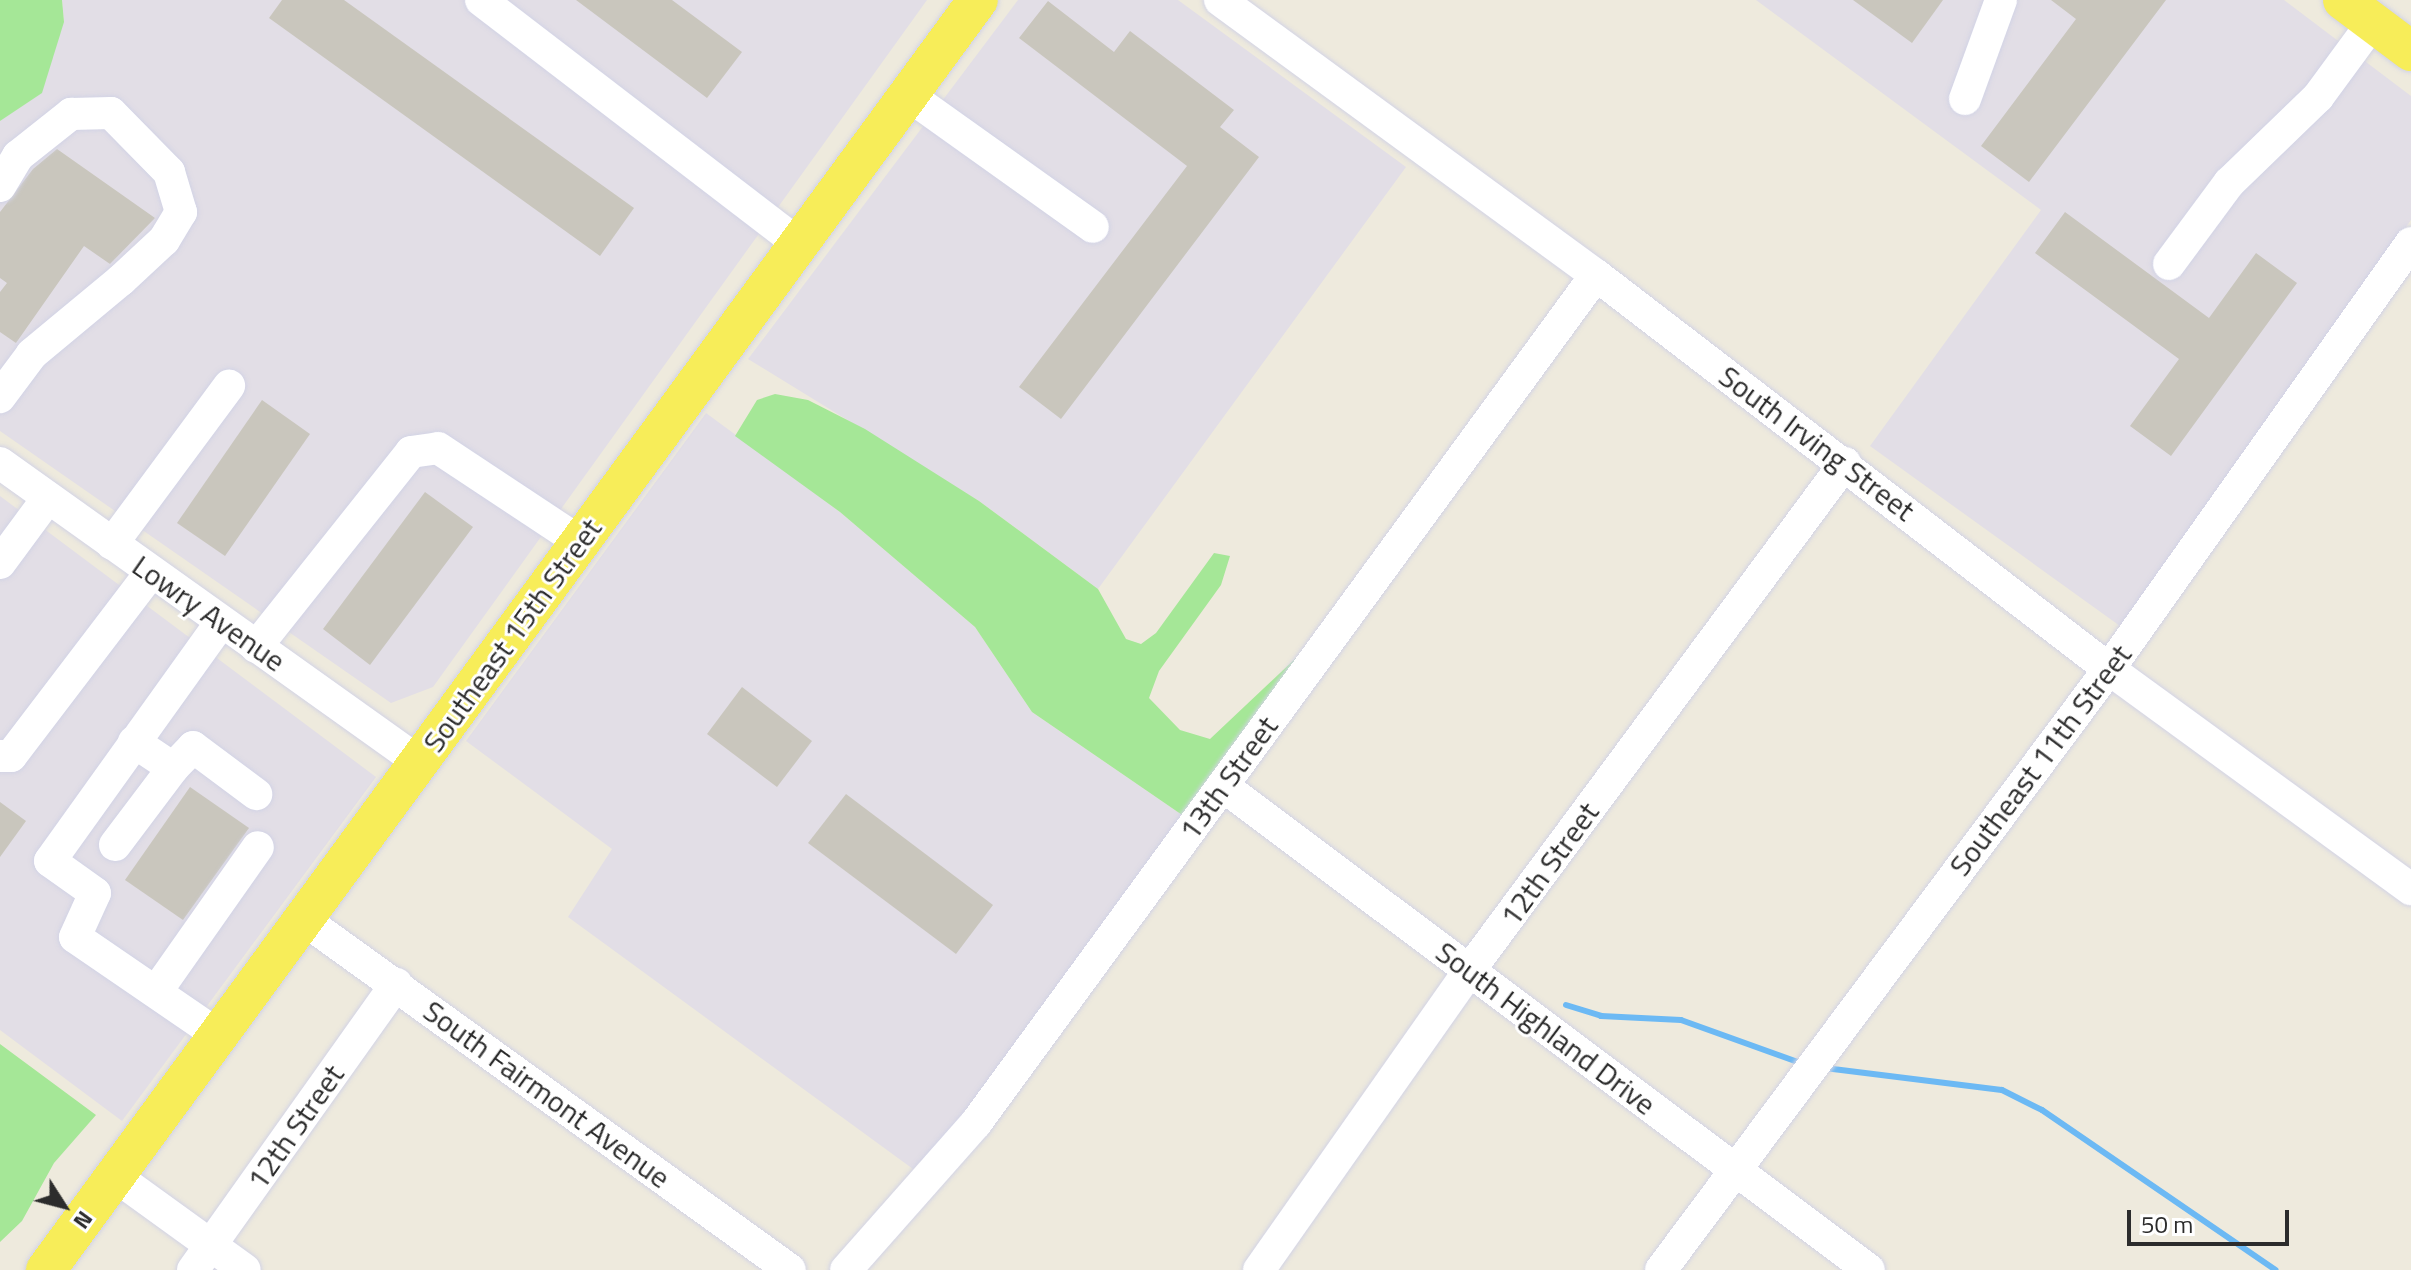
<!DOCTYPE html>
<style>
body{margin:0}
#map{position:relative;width:2411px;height:1270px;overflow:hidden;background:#eeeadd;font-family:"Titillium Web",sans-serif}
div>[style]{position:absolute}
.industrial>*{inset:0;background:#e2dee6}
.green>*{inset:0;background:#a5e797}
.stream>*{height:6px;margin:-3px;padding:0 3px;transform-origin:3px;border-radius:3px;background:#6cb9f4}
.building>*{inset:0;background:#c9c6bd}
.roads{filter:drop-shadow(0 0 2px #d2d3e5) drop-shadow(0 0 2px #d2d3e5)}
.minor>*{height:32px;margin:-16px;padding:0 16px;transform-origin:16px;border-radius:16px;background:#fff}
.major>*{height:40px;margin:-20px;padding:0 20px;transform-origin:20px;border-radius:20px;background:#f7ed59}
span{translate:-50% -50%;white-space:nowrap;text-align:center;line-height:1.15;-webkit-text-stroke:6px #fff;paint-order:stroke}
.street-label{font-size:30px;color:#2c2c2c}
.north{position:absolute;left:24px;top:1166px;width:80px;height:80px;-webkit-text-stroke:6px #fff;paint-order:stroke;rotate:126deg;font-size:22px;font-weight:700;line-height:32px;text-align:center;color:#2c2c2c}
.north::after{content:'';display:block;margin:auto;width:28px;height:36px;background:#2c2c2c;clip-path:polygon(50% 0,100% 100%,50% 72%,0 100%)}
.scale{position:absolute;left:2127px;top:1210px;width:162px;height:36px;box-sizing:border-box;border:4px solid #2c2c2c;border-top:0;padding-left:10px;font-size:24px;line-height:28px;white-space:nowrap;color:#2c2c2c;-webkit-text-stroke:6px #fff;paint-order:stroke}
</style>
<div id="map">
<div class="industrial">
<i style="clip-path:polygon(62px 0,927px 0,433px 687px,391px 703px,0 431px,0 121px,64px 22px)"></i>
<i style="clip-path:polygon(1018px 0,1178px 0,1406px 167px,1098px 589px,979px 501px,748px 359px)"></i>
<i style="clip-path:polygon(1756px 0,2284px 0,2411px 96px,2411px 220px,2120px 626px,1870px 446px,2041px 210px)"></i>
<i style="clip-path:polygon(706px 413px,840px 512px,975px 627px,1032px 712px,1188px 819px,948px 1133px,913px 1169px,568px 917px,612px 849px,466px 741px)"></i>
<i style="clip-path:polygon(0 496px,376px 777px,122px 1121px,0 1030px)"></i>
</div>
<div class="green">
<i style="clip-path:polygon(0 0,62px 0,64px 22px,42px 93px,0 121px)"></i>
<i style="clip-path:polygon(775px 394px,808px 400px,865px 429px,979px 501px,1098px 589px,1126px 639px,1141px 644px,1156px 633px,1214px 553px,1230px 556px,1221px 585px,1159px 671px,1149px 698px,1180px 730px,1210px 739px,1298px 656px,1188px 819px,1032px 712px,975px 627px,840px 512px,735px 436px,757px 400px)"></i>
<i style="clip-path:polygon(0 1044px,96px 1115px,54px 1163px,22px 1221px,0 1242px)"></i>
</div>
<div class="stream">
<i style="left:1566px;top:1005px;width:37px;rotate:17deg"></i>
<i style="left:1601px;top:1016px;width:80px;rotate:2.9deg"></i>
<i style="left:1681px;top:1020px;width:130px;rotate:19.8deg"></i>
<i style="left:1825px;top:1068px;width:178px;rotate:7.1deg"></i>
<i style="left:2002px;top:1090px;width:45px;rotate:26.6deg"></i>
<i style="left:2042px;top:1110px;width:283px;rotate:34.4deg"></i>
</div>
<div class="building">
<i style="clip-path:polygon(282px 0,344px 0,634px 208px,600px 256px,269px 18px)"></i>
<i style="clip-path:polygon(576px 0,672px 0,742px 52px,707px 98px)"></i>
<i style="clip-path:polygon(1853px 0,1943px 0,1912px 43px)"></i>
<i style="clip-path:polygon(2051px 0,2166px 0,2029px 182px,1981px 146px,2076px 19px)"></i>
<i style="clip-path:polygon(1048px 1px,1114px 52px,1130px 31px,1234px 110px,1220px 127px,1259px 157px,1061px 419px,1019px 387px,1187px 166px,1019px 38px)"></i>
<i style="clip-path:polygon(57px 149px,155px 218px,110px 264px,84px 246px,16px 343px,0 332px,0 292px,7px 283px,0 278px,0 212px,33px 169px)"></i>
<i style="clip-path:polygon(2065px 212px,2209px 318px,2256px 253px,2297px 283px,2171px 456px,2130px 426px,2179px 359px,2035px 253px)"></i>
<i style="clip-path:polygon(262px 400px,310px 434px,225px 556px,177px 523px)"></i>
<i style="clip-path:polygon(425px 492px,473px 527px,370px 665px,323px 629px)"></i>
<i style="clip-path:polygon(742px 687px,812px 741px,777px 787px,707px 734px)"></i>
<i style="clip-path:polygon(190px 787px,249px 828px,183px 920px,125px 880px)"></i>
<i style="clip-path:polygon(846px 794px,993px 905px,956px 954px,808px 843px)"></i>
<i style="clip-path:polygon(0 802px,26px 821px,0 857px)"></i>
</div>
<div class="roads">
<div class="minor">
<i style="left:481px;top:0;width:401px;rotate:37.5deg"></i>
<i style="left:1220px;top:0;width:466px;rotate:36.2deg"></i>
<i style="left:1596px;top:275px;width:647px;rotate:37.53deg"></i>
<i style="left:2109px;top:669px;width:374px;rotate:36.1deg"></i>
<i style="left:908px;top:95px;width:227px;rotate:35.5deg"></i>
<i style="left:1965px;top:99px;width:105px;rotate:-70deg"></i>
<i style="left:0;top:186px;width:35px;rotate:-59deg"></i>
<i style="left:18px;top:156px;width:68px;rotate:-38.4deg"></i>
<i style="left:71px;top:114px;width:40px;rotate:-1.4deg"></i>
<i style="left:111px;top:113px;width:83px;rotate:45.5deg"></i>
<i style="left:169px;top:172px;width:42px;rotate:73.3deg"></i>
<i style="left:181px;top:212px;width:33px;rotate:121deg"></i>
<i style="left:164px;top:240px;width:59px;rotate:137.1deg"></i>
<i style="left:121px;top:280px;width:116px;rotate:140.3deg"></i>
<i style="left:32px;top:354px;width:54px;rotate:126.7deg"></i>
<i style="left:2169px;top:264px;width:101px;rotate:-53.5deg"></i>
<i style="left:2229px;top:183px;width:124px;rotate:-44deg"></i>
<i style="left:2318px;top:97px;width:93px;rotate:-53.7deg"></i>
<i style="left:0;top:463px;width:515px;rotate:35.51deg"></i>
<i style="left:112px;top:544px;width:197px;rotate:-53.5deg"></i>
<i style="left:0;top:563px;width:81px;rotate:-53.6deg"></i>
<i style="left:256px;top:647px;width:249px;rotate:-51.5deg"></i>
<i style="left:411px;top:452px;width:27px;rotate:-8deg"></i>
<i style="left:438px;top:448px;width:170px;rotate:33.5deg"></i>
<i style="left:0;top:756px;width:11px"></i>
<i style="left:11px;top:756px;width:231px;rotate:-52.7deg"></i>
<i style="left:173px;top:768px;width:29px;rotate:-46deg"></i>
<i style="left:193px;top:747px;width:79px;rotate:36.7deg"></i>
<i style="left:1223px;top:786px;width:807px;rotate:36.84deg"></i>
<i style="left:115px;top:845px;width:96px;rotate:-53deg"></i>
<i style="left:173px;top:768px;width:47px;rotate:-146.3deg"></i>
<i style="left:303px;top:919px;width:600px;rotate:35.78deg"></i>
<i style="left:156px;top:992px;width:177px;rotate:-54.9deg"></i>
<i style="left:218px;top:1035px;width:173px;rotate:-145.6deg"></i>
<i style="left:75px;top:937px;width:48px;rotate:-65.6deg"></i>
<i style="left:95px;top:893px;width:55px;rotate:-144.6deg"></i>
<i style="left:50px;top:861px;width:294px;rotate:-54.4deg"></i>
<i style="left:115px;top:1176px;width:160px;rotate:35.9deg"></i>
<i style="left:193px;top:1270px;width:351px;rotate:-54.6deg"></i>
<i style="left:846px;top:1270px;width:196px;rotate:-48.5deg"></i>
<i style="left:976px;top:1123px;width:1050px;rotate:-53.83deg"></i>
<i style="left:1259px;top:1270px;width:365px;rotate:-54.9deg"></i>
<i style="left:1469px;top:971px;width:632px;rotate:-53.49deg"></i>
<i style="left:1661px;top:1270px;width:750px;rotate:-53.3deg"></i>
<i style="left:2109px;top:669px;width:522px;rotate:-54.67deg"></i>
</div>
<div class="major">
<i style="left:2343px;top:0;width:85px;rotate:36.9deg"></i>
<i style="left:46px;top:1270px;width:1575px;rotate:-53.73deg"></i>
</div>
</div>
<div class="street-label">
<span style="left:1817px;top:443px;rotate:37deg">South Irving Street</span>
<span style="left:209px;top:613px;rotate:35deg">Lowry Avenue</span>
<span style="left:512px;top:635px;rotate:-54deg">Southeast 15th Street</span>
<span style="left:2040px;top:760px;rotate:-53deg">Southeast 11th Street</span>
<span style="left:1228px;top:778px;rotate:-54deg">13th Street</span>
<span style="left:1549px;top:864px;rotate:-54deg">12th Street</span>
<span style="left:1546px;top:1028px;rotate:37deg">South Highland Drive</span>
<span style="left:547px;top:1094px;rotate:36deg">South Fairmont Avenue</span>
<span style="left:295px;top:1127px;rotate:-55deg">12th Street</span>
</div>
<div class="north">N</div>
<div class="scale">50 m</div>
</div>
